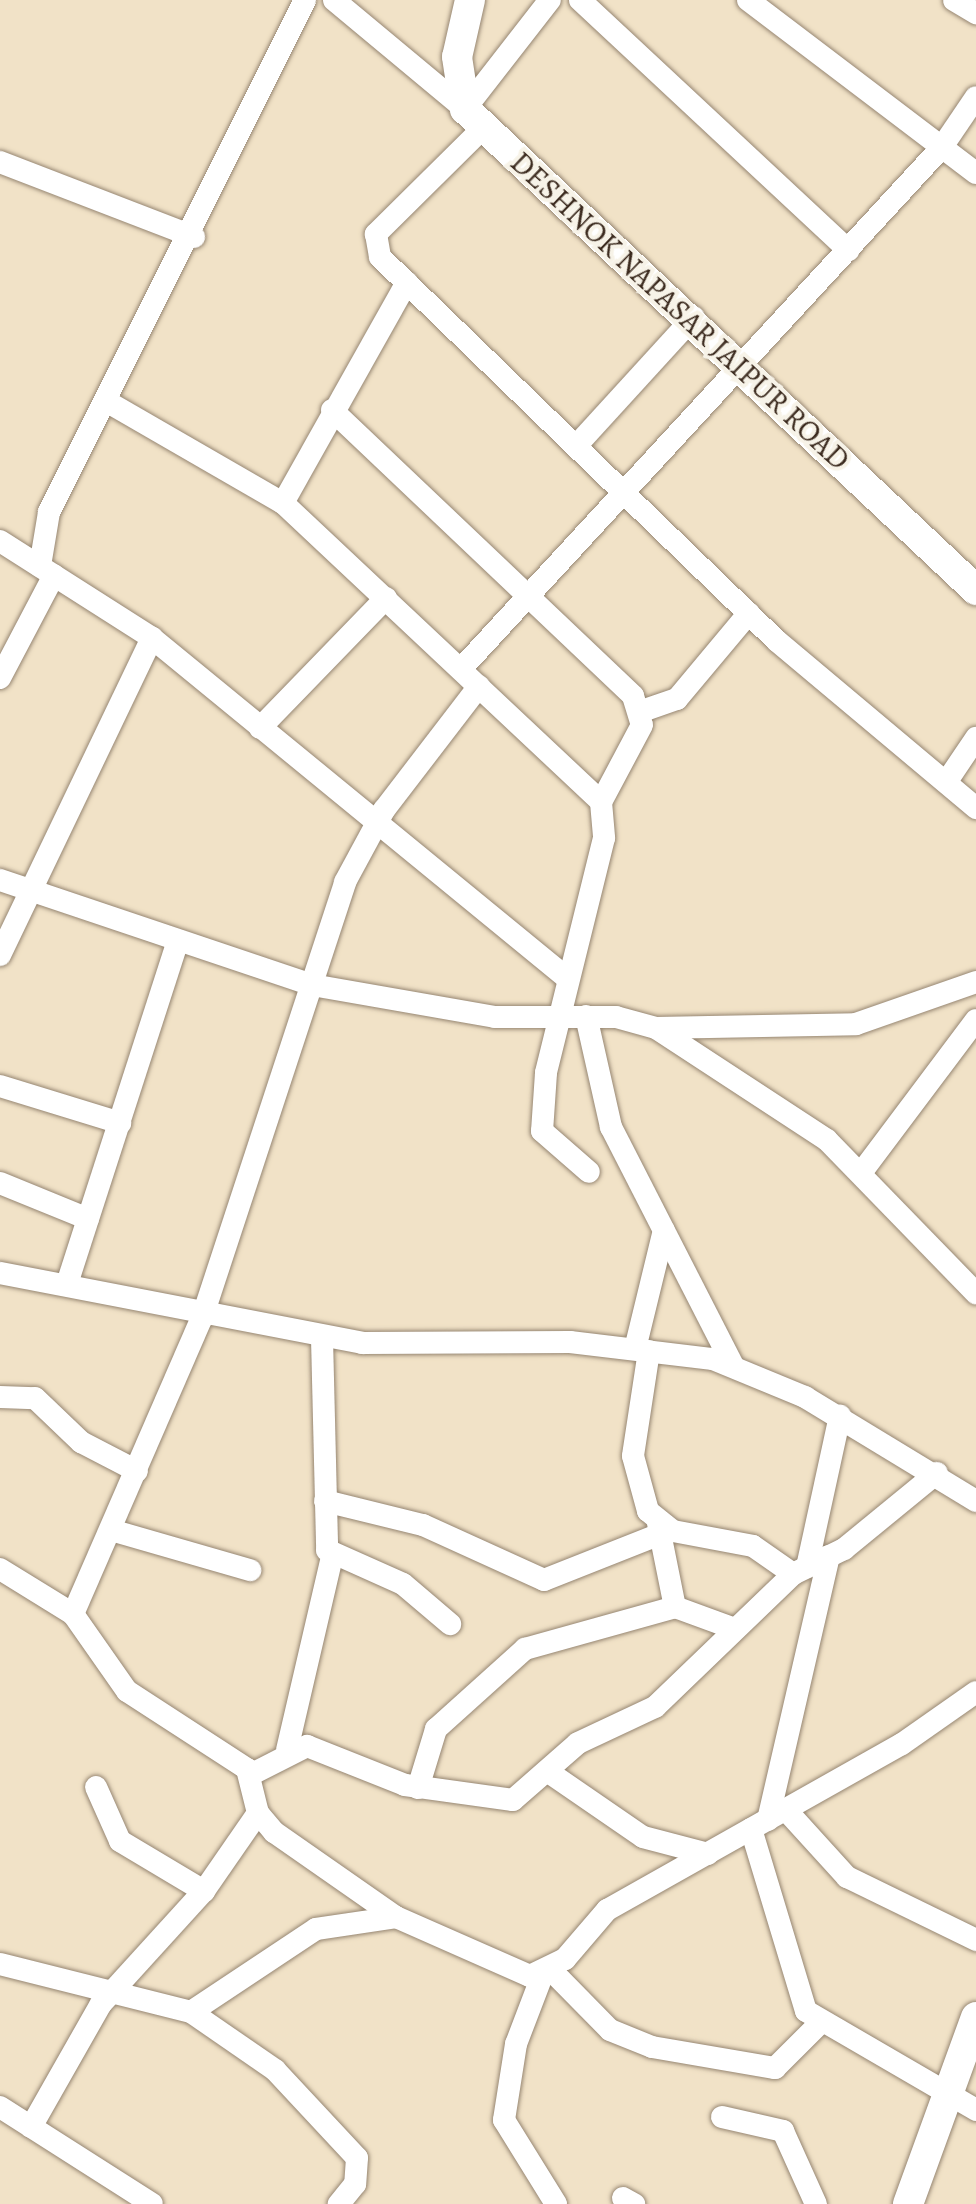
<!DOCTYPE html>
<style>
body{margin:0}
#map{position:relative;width:976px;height:2204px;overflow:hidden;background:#f1e2c7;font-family:Alegreya,serif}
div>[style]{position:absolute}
.roads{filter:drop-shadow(0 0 2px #968672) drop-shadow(0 0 2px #968672)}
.minor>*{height:22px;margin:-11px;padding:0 11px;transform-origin:11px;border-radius:11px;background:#fff}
.major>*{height:30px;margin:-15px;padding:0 15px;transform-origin:15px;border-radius:15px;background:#fff}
span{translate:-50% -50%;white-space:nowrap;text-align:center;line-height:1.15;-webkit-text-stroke:8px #f7f3e8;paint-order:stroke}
.street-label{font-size:30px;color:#3b2a1e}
</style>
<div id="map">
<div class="roads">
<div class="minor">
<i style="left:334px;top:0;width:170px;rotate:39.8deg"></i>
<i style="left:465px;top:109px;width:138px;rotate:-52.1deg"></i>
<i style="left:580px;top:0;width:367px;rotate:43deg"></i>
<i style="left:748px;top:0;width:286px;rotate:37.2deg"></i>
<i style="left:954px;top:0;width:26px;rotate:31deg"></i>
<i style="left:483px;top:128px;width:151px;rotate:135.3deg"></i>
<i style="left:376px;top:234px;width:23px;rotate:80deg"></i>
<i style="left:380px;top:257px;width:552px;rotate:44.05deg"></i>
<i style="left:777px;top:641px;width:260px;rotate:40deg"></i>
<i style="left:0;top:162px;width:208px;rotate:21.1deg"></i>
<i style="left:106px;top:401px;width:204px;rotate:30deg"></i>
<i style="left:283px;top:503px;width:436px;rotate:43.2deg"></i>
<i style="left:601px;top:802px;width:36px;rotate:85deg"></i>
<i style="left:604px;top:838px;width:242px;rotate:103.9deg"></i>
<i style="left:546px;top:1073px;width:58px;rotate:93.9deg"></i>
<i style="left:542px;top:1131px;width:62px;rotate:41.1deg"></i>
<i style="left:332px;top:410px;width:415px;rotate:43.5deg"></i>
<i style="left:633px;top:696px;width:30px;rotate:73deg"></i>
<i style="left:642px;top:725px;width:87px;rotate:118deg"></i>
<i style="left:577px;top:445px;width:173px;rotate:-47.6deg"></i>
<i style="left:283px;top:503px;width:253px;rotate:-60.7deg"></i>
<i style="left:0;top:541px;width:180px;rotate:32.5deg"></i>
<i style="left:152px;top:638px;width:536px;rotate:39.33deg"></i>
<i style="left:40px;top:566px;width:55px;rotate:-80.5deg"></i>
<i style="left:49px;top:512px;width:572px;rotate:-63.43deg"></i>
<i style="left:461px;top:669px;width:710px;rotate:-47.34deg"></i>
<i style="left:942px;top:147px;width:60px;rotate:-55.8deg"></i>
<i style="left:0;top:678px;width:116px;rotate:-62.3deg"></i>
<i style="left:642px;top:711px;width:37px;rotate:-19deg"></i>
<i style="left:677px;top:699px;width:112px;rotate:-50.1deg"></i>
<i style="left:260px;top:728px;width:181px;rotate:-45.9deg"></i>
<i style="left:947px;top:781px;width:52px;rotate:-56deg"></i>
<i style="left:0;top:880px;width:329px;rotate:18.6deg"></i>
<i style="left:312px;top:985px;width:186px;rotate:9.9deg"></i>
<i style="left:495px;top:1017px;width:121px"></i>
<i style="left:616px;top:1017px;width:41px;rotate:15.4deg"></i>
<i style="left:656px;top:1028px;width:204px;rotate:33.2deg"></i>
<i style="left:827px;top:1140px;width:214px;rotate:45.8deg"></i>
<i style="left:0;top:955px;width:352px;rotate:-64.4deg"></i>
<i style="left:586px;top:1016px;width:114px;rotate:77.3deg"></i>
<i style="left:611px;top:1127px;width:267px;rotate:62.9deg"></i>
<i style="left:656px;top:1028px;width:200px;rotate:-1.1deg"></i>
<i style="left:856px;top:1024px;width:127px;rotate:-19.3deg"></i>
<i style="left:0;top:1086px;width:126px;rotate:17.1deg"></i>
<i style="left:861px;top:1173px;width:191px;rotate:-53.1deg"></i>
<i style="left:0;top:1183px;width:95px;rotate:22.2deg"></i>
<i style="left:0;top:1273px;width:369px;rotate:10.9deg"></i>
<i style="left:362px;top:1343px;width:208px;rotate:-0.3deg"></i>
<i style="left:570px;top:1342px;width:144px;rotate:6.8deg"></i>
<i style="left:713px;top:1359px;width:100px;rotate:22.4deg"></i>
<i style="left:805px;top:1397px;width:200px;rotate:31.3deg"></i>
<i style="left:67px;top:1284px;width:361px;rotate:-72.1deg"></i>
<i style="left:322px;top:1338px;width:212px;rotate:88.6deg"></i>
<i style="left:327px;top:1550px;width:83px;rotate:24.1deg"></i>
<i style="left:403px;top:1584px;width:62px;rotate:40.4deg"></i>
<i style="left:635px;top:1349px;width:122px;rotate:-76.3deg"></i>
<i style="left:649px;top:1351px;width:106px;rotate:98.7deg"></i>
<i style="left:633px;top:1456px;width:57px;rotate:74.7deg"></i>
<i style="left:648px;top:1511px;width:32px;rotate:39deg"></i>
<i style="left:673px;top:1531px;width:81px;rotate:10.6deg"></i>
<i style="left:753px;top:1546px;width:49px;rotate:35deg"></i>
<i style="left:0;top:1397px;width:35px;rotate:2deg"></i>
<i style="left:35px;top:1398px;width:64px;rotate:43.7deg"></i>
<i style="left:81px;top:1442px;width:63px;rotate:27.4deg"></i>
<i style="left:325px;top:1501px;width:101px;rotate:13.8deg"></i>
<i style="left:423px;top:1525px;width:133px;rotate:24.4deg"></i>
<i style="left:544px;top:1580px;width:125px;rotate:-21.6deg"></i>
<i style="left:658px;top:1523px;width:86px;rotate:78.6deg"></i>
<i style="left:675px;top:1607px;width:64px;rotate:20.1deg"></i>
<i style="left:111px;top:1530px;width:145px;rotate:16.1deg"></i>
<i style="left:807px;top:1567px;width:155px;rotate:-77.7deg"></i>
<i style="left:0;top:1569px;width:86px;rotate:31.7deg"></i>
<i style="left:73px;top:1614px;width:94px;rotate:55deg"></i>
<i style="left:127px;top:1691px;width:143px;rotate:33deg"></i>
<i style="left:247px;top:1769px;width:45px;rotate:76deg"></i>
<i style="left:258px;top:1813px;width:25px;rotate:50deg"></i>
<i style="left:274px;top:1832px;width:149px;rotate:34.9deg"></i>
<i style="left:396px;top:1917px;width:146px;rotate:23.8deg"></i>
<i style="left:530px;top:1976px;width:39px;rotate:-26deg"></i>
<i style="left:565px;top:1959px;width:65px;rotate:-49.4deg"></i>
<i style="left:607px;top:1910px;width:338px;rotate:-29.4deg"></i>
<i style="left:902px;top:1744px;width:90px;rotate:-35.1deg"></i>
<i style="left:73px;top:1614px;width:323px;rotate:-66.5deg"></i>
<i style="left:202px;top:1318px;width:459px;rotate:-71.8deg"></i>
<i style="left:345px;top:882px;width:82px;rotate:-61.6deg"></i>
<i style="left:384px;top:810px;width:156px;rotate:-52.5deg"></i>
<i style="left:287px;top:1750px;width:198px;rotate:-76.9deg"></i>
<i style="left:547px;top:1771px;width:116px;rotate:34.5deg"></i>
<i style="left:643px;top:1837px;width:67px;rotate:14.7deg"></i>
<i style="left:252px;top:1774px;width:62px;rotate:-27deg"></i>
<i style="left:307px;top:1746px;width:105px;rotate:21.7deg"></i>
<i style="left:405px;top:1785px;width:109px;rotate:7.9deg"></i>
<i style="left:513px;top:1800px;width:86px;rotate:-41.2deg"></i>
<i style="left:578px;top:1743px;width:85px;rotate:-25.1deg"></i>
<i style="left:655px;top:1707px;width:192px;rotate:-43.9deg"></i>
<i style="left:793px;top:1574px;width:57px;rotate:-26.1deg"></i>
<i style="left:844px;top:1549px;width:120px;rotate:-39.3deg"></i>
<i style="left:96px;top:1787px;width:59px;rotate:66deg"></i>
<i style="left:120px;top:1841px;width:98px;rotate:30.8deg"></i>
<i style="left:418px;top:1788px;width:62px;rotate:-73deg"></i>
<i style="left:436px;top:1729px;width:120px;rotate:-42deg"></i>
<i style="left:525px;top:1649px;width:156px;rotate:-15.6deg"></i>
<i style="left:786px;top:1810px;width:91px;rotate:47.7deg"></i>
<i style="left:847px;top:1877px;width:144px;rotate:26deg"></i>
<i style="left:768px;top:1820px;width:271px;rotate:-77deg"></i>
<i style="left:751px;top:1829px;width:190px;rotate:73.2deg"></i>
<i style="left:806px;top:2011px;width:197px;rotate:30.2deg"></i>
<i style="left:0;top:1964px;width:197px;rotate:14.1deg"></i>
<i style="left:191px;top:2012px;width:150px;rotate:-33.6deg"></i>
<i style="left:316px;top:1929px;width:81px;rotate:-8.5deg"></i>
<i style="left:551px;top:1970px;width:84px;rotate:45.5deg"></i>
<i style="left:610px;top:2030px;width:45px;rotate:22deg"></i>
<i style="left:652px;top:2047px;width:125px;rotate:9.7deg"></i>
<i style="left:775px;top:2068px;width:62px;rotate:-45deg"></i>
<i style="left:542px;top:1976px;width:73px;rotate:110.9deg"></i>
<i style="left:516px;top:2044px;width:77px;rotate:99deg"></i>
<i style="left:504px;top:2120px;width:99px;rotate:58.2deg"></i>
<i style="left:191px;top:2012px;width:102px;rotate:34.6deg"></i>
<i style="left:275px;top:2070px;width:120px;rotate:47deg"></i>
<i style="left:357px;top:2158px;width:26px;rotate:94deg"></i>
<i style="left:355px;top:2184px;width:26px;rotate:129deg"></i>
<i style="left:0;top:2107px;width:180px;rotate:32.5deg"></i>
<i style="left:722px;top:2117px;width:63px;rotate:12.9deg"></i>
<i style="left:783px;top:2131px;width:80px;rotate:65.7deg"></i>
<i style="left:31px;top:2127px;width:142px;rotate:-60.4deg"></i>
<i style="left:101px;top:2004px;width:153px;rotate:-47.7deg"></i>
<i style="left:204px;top:1891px;width:95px;rotate:-55.3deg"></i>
<i style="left:623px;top:2198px;width:13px;rotate:29deg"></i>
</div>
<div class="major">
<i style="left:470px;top:0;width:58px;rotate:102.8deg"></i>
<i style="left:457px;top:57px;width:53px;rotate:81.3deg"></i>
<i style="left:465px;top:109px;width:702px;rotate:43.27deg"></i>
<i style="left:908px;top:2204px;width:199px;rotate:-70deg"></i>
</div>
</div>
<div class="street-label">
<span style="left:680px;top:311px;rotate:43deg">DESHNOK NAPASAR JAIPUR ROAD</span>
</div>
</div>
